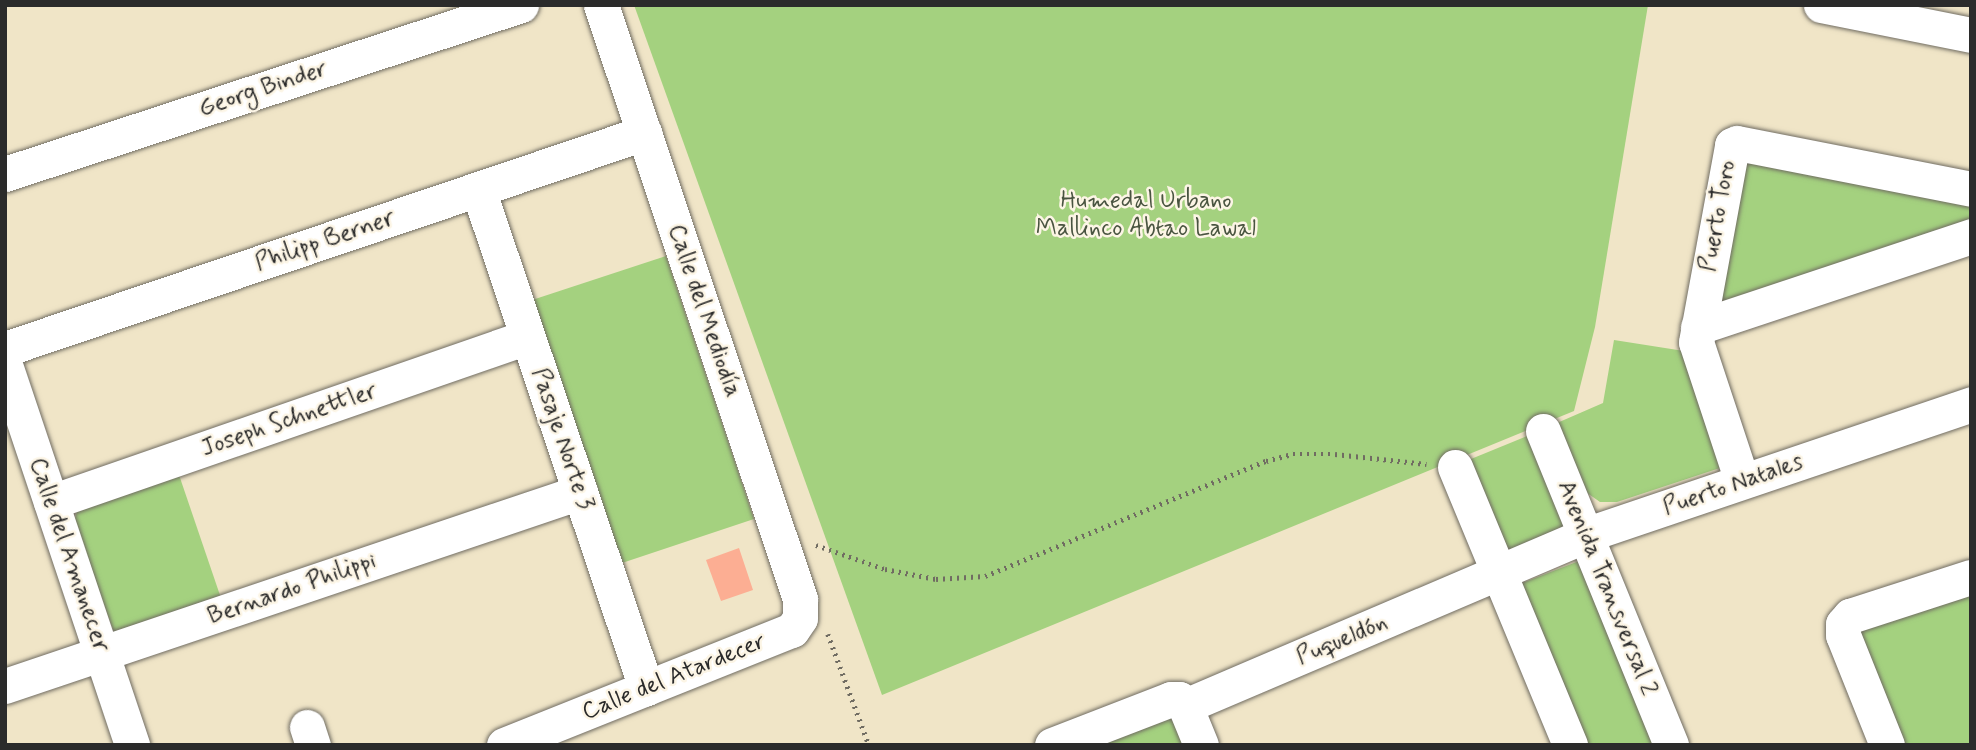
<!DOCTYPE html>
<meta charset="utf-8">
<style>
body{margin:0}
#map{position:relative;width:1976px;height:750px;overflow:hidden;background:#f0e5c7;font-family:Mynerve,sans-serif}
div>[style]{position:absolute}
.green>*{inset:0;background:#a4d17f}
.building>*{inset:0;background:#fcae93}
.path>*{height:4.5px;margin-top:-2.25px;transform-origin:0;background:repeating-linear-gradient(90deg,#706c62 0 2px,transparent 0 7px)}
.roads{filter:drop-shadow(0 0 2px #706c62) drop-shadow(0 0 2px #706c62)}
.street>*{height:35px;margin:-17.5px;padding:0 17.5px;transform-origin:17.5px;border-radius:17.5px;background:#fff}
span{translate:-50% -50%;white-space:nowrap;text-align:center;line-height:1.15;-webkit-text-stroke:5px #fcf5e5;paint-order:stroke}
.street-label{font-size:24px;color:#2b2b2b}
.park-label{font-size:24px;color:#495440}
.frame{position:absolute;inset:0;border:7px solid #2b2b2b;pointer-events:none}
</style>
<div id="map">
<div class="green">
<i style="clip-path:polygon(634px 5px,1648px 5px,1595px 327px,1574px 411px,882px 695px)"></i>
<i style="clip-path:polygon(1742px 158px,1971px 199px,1971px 229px,1716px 306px)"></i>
<i style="clip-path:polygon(666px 256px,754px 519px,613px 566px,526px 302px)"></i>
<i style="clip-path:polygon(1614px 340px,1684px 351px,1723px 467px,1617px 502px,1600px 502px,1583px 490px,1557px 423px,1603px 403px)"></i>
<i style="clip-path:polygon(1527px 436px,1566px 530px,1509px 553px,1471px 459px)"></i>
<i style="clip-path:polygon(177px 469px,223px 604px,115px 635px,74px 523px,78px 507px)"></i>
<i style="clip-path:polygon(1579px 561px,1654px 745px,1588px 745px,1522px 583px)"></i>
<i style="clip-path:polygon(1971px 586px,1971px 745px,1898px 745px,1857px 630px)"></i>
<i style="clip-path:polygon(1166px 706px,1192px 745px,1072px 745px)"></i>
</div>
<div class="building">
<i style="clip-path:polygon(739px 548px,753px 590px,721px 601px,706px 560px)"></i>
</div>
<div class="path">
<i style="left:816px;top:545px;width:73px;rotate:19.2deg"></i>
<i style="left:885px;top:569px;width:52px;rotate:11.1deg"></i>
<i style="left:936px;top:579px;width:49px;rotate:-3.5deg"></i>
<i style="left:985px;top:576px;width:304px;rotate:-22.3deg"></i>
<i style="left:1266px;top:461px;width:28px;rotate:-15deg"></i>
<i style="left:1293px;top:454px;width:42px"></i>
<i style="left:1335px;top:454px;width:92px;rotate:6.3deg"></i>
<i style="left:828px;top:634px;width:118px;rotate:69.7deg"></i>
</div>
<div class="roads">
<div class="street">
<i style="left:1821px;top:5px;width:153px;rotate:11.3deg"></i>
<i style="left:5px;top:174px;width:543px;rotate:-18.13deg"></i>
<i style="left:478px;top:189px;width:527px;rotate:71.39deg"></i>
<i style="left:1698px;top:327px;width:288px;rotate:-18.4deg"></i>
<i style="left:5px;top:349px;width:675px;rotate:-18.68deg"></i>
<i style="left:5px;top:365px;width:401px;rotate:71.5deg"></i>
<i style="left:1543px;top:431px;width:339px;rotate:67.8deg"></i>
<i style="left:1455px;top:467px;width:301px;rotate:67.5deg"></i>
<i style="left:1742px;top:481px;width:146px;rotate:-108.3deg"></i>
<i style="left:1696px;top:342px;width:200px;rotate:-79.6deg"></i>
<i style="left:1732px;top:145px;width:5px;rotate:-22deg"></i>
<i style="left:1737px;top:143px;width:238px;rotate:11.1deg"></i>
<i style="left:51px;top:502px;width:504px;rotate:-19.12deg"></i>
<i style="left:5px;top:686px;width:607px;rotate:-18.64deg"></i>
<i style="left:1185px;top:706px;width:435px;rotate:-23.1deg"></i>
<i style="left:1585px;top:535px;width:408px;rotate:-18.7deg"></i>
<i style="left:307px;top:727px;width:19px;rotate:72deg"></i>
<i style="left:504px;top:745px;width:310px;rotate:-21.8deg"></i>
<i style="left:792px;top:630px;width:14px;rotate:-56deg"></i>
<i style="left:800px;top:618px;width:19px;rotate:-90deg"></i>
<i style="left:800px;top:599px;width:626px;rotate:-108.52deg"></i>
<i style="left:1052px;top:745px;width:128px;rotate:-21.1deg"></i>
<i style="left:1171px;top:699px;width:8px"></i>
<i style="left:1179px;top:699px;width:9px;rotate:49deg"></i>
<i style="left:1185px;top:706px;width:42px;rotate:67.7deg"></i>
<i style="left:1887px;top:745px;width:118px;rotate:-111.8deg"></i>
<i style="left:1843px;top:635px;width:11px;rotate:-90deg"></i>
<i style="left:1843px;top:624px;width:11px;rotate:-49deg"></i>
<i style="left:1850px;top:616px;width:127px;rotate:-17.9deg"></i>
</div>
</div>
<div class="street-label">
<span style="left:263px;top:89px;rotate:-18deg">Georg Binder</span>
<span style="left:1718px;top:216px;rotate:-80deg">Puerto Toro</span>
<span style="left:325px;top:241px;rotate:-19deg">Philipp Berner</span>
<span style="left:704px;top:311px;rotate:71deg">Calle del Mediodía</span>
<span style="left:289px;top:420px;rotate:-19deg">Joseph Schnettler</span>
<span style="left:562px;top:439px;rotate:71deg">Pasaje Norte 3</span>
<span style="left:1733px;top:485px;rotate:-19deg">Puerto Natales</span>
<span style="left:69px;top:555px;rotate:71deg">Calle del Amanecer</span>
<span style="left:1607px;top:588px;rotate:68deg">Avenida Transversal 2</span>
<span style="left:292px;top:589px;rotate:-19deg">Bernardo Philippi</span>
<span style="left:1342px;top:640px;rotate:-23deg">Puqueldón</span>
<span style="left:674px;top:677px;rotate:-22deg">Calle del Atardecer</span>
</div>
<div class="park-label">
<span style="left:1146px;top:215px">Humedal Urbano<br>Mallinco Abtao Lawal</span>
</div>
<div class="frame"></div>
</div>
